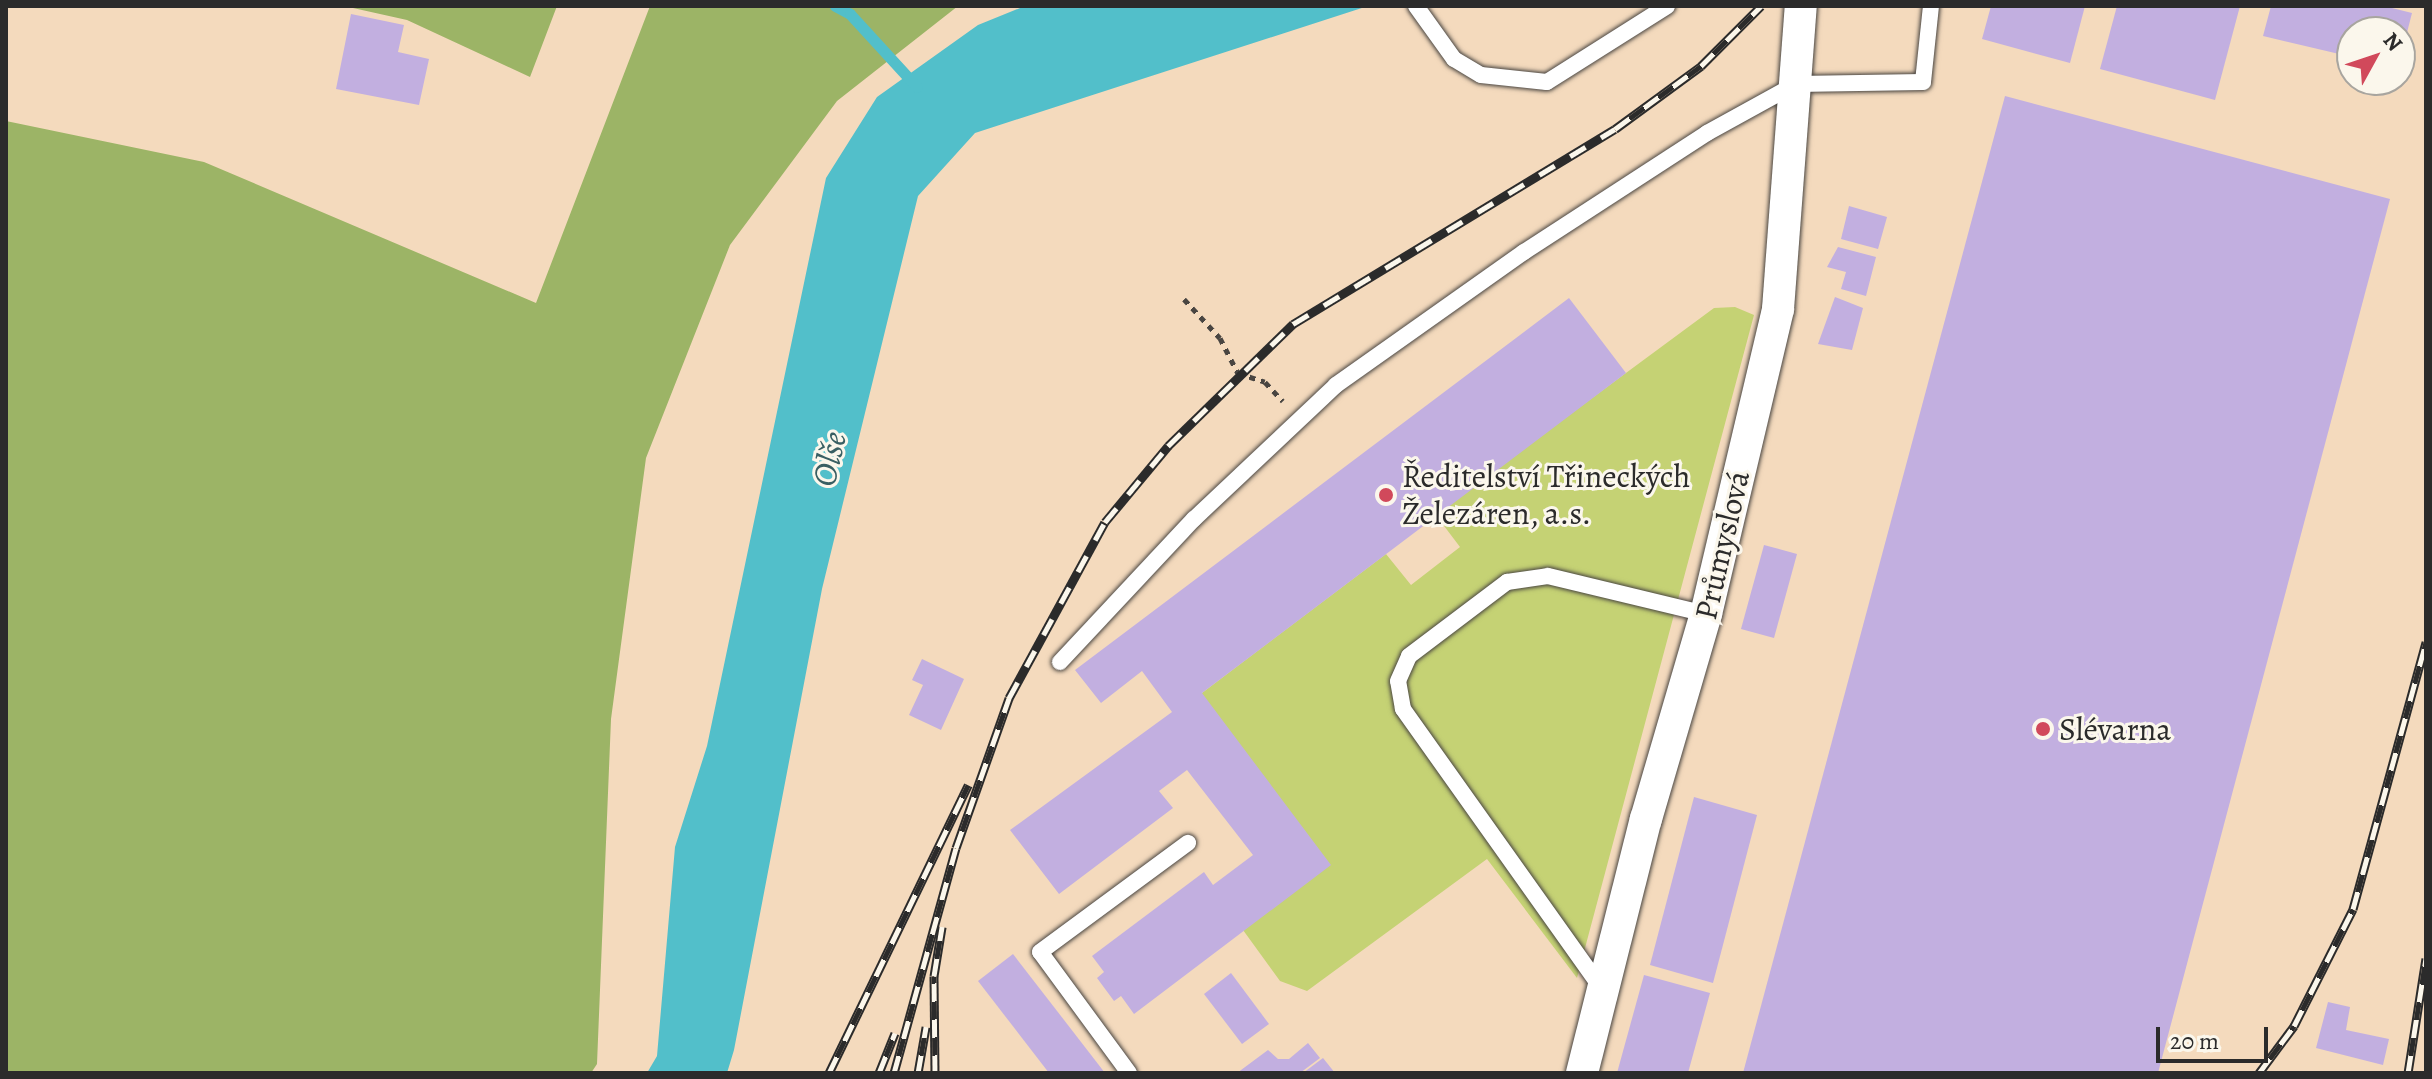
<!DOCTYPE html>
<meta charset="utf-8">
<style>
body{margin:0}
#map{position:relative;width:2432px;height:1079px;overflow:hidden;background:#f4dabd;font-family:Alegreya,serif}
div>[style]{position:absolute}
.green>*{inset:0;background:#c5d274}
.forest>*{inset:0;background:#9cb466}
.water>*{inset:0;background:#52bfca}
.stream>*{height:11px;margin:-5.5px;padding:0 5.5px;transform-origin:5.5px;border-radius:5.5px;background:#52bfca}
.building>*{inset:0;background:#c2afe0}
.path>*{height:5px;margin-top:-2.5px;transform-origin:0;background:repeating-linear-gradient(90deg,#494541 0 6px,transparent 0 12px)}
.roads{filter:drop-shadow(0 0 2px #494541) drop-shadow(0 0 2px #494541)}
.service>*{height:16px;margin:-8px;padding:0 8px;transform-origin:8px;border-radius:8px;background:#fff}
.minor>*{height:32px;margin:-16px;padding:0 16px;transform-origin:16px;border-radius:16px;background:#fff}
.rail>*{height:9px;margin-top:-4.5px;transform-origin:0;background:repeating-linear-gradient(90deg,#fbf7ec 0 18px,#2b2b2b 0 36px);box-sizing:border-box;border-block:2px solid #2b2b2b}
.dots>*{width:22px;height:22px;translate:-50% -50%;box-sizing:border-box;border:4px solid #fbf7ec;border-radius:50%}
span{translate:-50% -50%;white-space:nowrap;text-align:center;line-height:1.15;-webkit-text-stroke:6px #fbf7ec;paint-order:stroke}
.poi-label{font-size:32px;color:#2b2b2b}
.left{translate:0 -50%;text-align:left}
.street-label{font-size:32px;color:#2b2b2b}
.water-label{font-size:34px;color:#395f63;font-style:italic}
.frame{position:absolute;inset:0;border:8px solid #2b2b2b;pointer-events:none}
.north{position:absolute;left:2336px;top:16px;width:80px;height:80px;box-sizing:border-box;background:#fbf7ec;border:2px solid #a8a59f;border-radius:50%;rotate:50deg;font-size:22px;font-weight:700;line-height:32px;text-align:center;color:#2b2b2b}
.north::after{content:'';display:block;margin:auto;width:28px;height:36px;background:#d1495b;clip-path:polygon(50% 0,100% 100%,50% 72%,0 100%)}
.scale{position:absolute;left:2156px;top:1027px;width:112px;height:36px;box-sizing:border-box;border:4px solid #2b2b2b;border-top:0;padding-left:10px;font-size:24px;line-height:28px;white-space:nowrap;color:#2b2b2b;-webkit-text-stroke:6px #fbf7ec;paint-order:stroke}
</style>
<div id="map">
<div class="green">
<i style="clip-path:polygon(1735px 307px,1754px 315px,1577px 978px,1487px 859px,1307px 991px,1280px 981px,1243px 930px,1327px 866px,1198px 696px,1386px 554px,1411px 585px,1460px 547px,1435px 514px,1714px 308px)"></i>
</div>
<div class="forest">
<i style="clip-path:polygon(344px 6px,557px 6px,530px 77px,407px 20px)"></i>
<i style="clip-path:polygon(650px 6px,958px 6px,837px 101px,730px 245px,646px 458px,611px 719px,597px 1064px,591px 1073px,7px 1073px,6px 121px,204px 162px,536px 303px)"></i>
</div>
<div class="water">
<i style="clip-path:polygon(1025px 6px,1368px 6px,975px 133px,918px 196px,822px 589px,734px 1050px,727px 1073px,647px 1073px,657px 1056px,675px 847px,707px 746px,826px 178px,877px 97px,978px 25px)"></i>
</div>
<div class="stream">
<i style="left:835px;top:6px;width:17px;rotate:28deg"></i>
<i style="left:850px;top:14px;width:99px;rotate:47.5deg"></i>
</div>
<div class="building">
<i style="clip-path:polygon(1991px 6px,2085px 6px,2070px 63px,1982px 39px)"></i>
<i style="clip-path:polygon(2117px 6px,2240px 6px,2215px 100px,2100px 69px)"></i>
<i style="clip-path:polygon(2271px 6px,2384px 6px,2412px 13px,2401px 56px,2400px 32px,2352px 32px,2352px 57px,2263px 36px)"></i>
<i style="clip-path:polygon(351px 14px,404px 25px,398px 52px,429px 59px,419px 105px,336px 89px)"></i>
<i style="clip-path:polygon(2005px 96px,2390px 199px,2158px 1073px,1743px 1073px)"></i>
<i style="clip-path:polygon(1849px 206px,1887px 217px,1878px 249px,1841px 239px)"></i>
<i style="clip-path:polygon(1838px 247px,1876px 257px,1866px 296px,1841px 289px,1846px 272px,1827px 267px)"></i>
<i style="clip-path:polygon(1835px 297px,1863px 308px,1852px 350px,1818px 344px)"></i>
<i style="clip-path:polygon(1569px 298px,1626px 373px,1202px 693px,1331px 865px,1134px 1014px,1121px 996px,1114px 1001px,1097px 978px,1104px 972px,1092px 956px,1204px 872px,1213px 885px,1253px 855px,1187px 770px,1159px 791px,1173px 808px,1059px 894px,1010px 830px,1172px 712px,1142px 671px,1101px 703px,1075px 670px)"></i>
<i style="clip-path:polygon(1764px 545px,1797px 554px,1774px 638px,1741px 629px)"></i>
<i style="clip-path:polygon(922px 659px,964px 679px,941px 730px,909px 715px,923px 685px,912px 680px)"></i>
<i style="clip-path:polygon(1694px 797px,1757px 815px,1713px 983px,1650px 965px)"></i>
<i style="clip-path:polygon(1013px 954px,1105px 1073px,1049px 1073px,978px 981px)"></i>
<i style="clip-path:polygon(1231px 973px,1269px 1024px,1242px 1044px,1204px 994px)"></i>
<i style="clip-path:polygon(1644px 975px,1710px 993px,1688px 1073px,1617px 1073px)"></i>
<i style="clip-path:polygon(2328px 1002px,2350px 1007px,2346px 1030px,2389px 1039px,2383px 1065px,2316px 1048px)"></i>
<i style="clip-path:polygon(1308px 1043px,1320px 1058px,1300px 1073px,1237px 1073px,1268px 1050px,1278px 1059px,1289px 1059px)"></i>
<i style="clip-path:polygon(1323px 1058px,1335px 1073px,1303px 1073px)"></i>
</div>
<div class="path">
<i style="left:1184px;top:299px;width:53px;rotate:47.3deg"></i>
<i style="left:1220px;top:338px;width:39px;rotate:63deg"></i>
<i style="left:1238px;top:373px;width:28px;rotate:18deg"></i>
<i style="left:1265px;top:382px;width:26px;rotate:47deg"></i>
</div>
<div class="roads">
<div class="service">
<i style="left:1416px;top:6px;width:65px;rotate:54.4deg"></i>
<i style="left:1454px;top:59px;width:31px;rotate:31deg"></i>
<i style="left:1481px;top:75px;width:66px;rotate:6.1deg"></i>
<i style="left:1547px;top:82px;width:142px;rotate:-32.3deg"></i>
<i style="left:1060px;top:662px;width:196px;rotate:-46.9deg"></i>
<i style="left:1194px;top:519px;width:195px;rotate:-43.3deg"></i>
<i style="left:1336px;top:385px;width:230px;rotate:-35.3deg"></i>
<i style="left:1524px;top:252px;width:218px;rotate:-33deg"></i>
<i style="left:1707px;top:133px;width:102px;rotate:-28.8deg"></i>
<i style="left:1796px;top:84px;width:127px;rotate:-0.9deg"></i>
<i style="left:1923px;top:82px;width:76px;rotate:-84deg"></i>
<i style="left:1602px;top:989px;width:344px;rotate:-125.4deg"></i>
<i style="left:1403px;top:709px;width:28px;rotate:-100deg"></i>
<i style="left:1398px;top:681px;width:27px;rotate:-66deg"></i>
<i style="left:1409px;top:656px;width:123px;rotate:-37.1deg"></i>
<i style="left:1507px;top:582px;width:41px;rotate:-8.3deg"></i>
<i style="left:1548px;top:576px;width:163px;rotate:13.5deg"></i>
<i style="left:1129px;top:1073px;width:150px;rotate:-126.3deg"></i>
<i style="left:1040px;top:952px;width:184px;rotate:-36.4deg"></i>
</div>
<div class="minor">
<i style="left:1582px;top:1073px;width:262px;rotate:-75.9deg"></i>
<i style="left:1646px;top:819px;width:214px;rotate:-73.7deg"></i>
<i style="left:1706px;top:614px;width:313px;rotate:-76.7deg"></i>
<i style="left:1778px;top:309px;width:304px;rotate:-85.7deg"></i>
</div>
</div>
<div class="rail">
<i style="left:829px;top:1073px;width:320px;rotate:-64.2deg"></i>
<i style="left:879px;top:1073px;width:43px;rotate:-68.2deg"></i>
<i style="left:894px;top:1073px;width:233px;rotate:-74.6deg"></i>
<i style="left:956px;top:848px;width:159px;rotate:-70.5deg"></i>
<i style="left:1009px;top:698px;width:200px;rotate:-61.4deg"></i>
<i style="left:1105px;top:522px;width:99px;rotate:-50.3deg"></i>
<i style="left:1168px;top:446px;width:175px;rotate:-44.3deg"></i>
<i style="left:1293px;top:324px;width:376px;rotate:-31.2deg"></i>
<i style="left:1615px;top:129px;width:107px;rotate:-36.2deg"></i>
<i style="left:1701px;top:66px;width:85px;rotate:-45deg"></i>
<i style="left:918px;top:1073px;width:47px;rotate:-80.1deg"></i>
<i style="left:935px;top:1073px;width:97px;rotate:-90.6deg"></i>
<i style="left:934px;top:976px;width:50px;rotate:-80.7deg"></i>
<i style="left:2259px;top:1073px;width:59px;rotate:-53.3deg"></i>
<i style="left:2294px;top:1026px;width:131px;rotate:-63.2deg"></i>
<i style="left:2353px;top:909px;width:277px;rotate:-74.7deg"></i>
<i style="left:2408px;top:1073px;width:116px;rotate:-81.1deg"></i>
</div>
<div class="dots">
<i style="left:1386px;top:495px;background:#d1495b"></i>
<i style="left:2043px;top:729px;background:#d1495b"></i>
</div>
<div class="poi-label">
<span class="left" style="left:1402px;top:495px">Ředitelství Třineckých<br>Železáren, a.s.</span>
<span class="left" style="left:2059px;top:729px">Slévarna</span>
</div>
<div class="street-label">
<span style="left:1722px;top:545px;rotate:-77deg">Průmyslová</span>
</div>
<div class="water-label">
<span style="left:829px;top:459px;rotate:-77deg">Olše</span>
</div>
<div class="frame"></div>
<div class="north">N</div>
<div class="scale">20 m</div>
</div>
